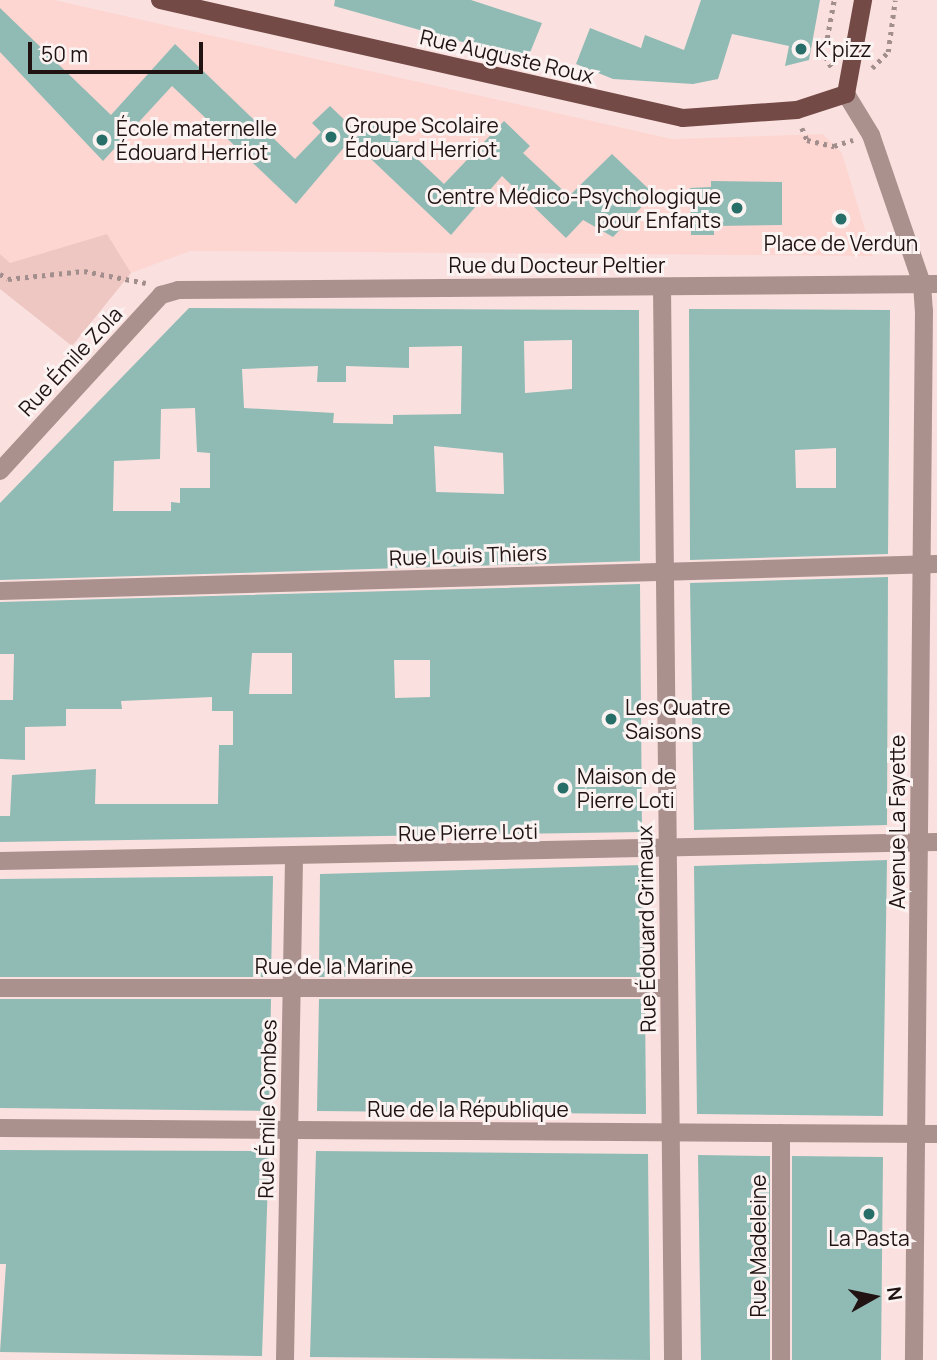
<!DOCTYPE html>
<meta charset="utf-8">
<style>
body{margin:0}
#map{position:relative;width:937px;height:1360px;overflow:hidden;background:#fae1df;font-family:Manrope,sans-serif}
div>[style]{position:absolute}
.built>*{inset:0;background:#fdd6d2}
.green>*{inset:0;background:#eec6c2}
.building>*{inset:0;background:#90bab4}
.path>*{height:4.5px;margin-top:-2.25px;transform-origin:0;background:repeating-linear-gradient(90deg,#a28e8c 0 3.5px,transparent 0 8.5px)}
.minor>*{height:18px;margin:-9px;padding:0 9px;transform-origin:9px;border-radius:9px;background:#aa918e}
.major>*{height:18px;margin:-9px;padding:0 9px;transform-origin:9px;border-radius:9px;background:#734a46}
.dots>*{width:19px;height:19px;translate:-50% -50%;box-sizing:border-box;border:4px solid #fbf3f2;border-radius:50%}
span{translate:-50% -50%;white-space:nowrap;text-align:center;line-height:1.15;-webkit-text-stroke:6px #fbf3f2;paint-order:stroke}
.poi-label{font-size:21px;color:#201312}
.left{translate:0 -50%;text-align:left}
.right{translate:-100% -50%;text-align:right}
.street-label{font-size:21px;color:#201312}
.north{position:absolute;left:839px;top:1262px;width:70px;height:70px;-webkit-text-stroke:5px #fbf3f2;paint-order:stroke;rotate:81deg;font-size:19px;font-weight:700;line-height:28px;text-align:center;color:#201312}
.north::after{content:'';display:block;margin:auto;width:24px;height:32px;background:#201312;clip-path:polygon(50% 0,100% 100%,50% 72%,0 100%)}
.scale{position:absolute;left:28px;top:42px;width:175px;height:32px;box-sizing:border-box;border:4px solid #201312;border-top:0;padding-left:9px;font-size:21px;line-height:24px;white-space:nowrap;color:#201312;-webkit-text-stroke:5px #fbf3f2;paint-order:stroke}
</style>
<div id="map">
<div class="built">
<i style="clip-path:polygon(0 0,54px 0,672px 139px,823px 134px,842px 153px,873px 256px,190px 251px,131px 273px,107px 234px,10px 263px,0 254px)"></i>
</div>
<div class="green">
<i style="clip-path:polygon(107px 234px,131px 273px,72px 346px,0 289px,0 254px,10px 263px)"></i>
</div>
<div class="building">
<i style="clip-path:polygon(335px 0,471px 0,542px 23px,527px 60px,334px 6px)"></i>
<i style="clip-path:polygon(701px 0,820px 0,809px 60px,785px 66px,789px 46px,732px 34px,718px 79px,693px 84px,613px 79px,576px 64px,590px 28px,641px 48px,645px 35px,684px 50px)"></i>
<i style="clip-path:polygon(0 8px,111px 115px,175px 44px,295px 159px,321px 132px,312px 123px,330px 106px,357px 132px,296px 204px,172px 86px,103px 161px,0 52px)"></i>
<i style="clip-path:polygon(377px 121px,444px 184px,504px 121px,530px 146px,523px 153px,569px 196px,612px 154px,654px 194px,613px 237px,583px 220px,566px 238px,502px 176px,451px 235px,352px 141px)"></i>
<i style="clip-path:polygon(711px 181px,782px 182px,782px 225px,714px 226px,714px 235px,691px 235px,690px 188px,711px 187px)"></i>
<i style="clip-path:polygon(evenodd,189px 308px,639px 310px,640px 561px,0 580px,0 503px,189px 308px,572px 340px,572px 389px,525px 393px,524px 341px,572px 340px,189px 308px,462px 346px,461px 414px,393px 415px,393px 424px,333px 423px,334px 413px,244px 408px,242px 369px,318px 366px,317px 382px,346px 382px,346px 366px,409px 368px,409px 347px,462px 346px,189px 308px,195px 408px,197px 452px,210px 453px,210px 488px,180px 488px,180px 503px,171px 502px,171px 511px,113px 511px,114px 461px,160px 459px,161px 409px,195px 408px,189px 308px,434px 446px,503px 453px,504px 494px,436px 492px,434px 446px)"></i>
<i style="clip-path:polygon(evenodd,689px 309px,890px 310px,888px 554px,690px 560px,689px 309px,836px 448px,836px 488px,796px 488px,795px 450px,836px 448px)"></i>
<i style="clip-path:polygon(888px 577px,887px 825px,694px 830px,690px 583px)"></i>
<i style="clip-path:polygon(evenodd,640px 584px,642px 832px,0 842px,0 816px,10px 816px,12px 775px,96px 769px,95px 804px,218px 804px,219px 745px,233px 745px,233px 711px,212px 711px,212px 697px,121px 701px,122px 709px,66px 709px,66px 726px,25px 727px,25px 760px,0 759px,0 700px,13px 700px,14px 654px,0 654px,0 602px,640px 584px,252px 653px,292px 653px,292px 694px,249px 694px,252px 653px,640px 584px,394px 660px,430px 660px,430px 697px,395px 698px,394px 660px)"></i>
<i style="clip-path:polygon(887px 860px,883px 1116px,697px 1114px,694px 866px)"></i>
<i style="clip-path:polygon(643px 865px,645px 977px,319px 977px,320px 874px)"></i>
<i style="clip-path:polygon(273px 876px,271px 977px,0 977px,0 879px)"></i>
<i style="clip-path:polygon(0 999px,271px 999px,269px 1111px,0 1108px)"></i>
<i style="clip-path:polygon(319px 999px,645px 999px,646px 1114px,317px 1111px)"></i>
<i style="clip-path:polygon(0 1150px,269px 1151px,262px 1356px,0 1352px,6px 1264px,0 1264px)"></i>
<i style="clip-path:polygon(316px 1151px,648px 1154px,650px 1360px,310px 1357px)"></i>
<i style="clip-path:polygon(698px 1155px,770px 1156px,770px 1360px,701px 1360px)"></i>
<i style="clip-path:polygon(792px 1156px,883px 1157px,881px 1360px,792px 1360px)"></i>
</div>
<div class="path">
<i style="left:831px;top:67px;width:14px;rotate:-120deg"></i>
<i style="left:824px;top:55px;width:56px;rotate:-79.7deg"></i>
<i style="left:872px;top:68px;width:23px;rotate:-45deg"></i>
<i style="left:888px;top:52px;width:52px;rotate:-82.3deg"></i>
<i style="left:802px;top:128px;width:13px;rotate:67deg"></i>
<i style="left:807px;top:140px;width:28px;rotate:13deg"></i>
<i style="left:834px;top:146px;width:20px;rotate:-18deg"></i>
<i style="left:0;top:274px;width:9px;rotate:32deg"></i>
<i style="left:8px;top:279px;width:76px;rotate:-6deg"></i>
<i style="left:84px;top:271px;width:63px;rotate:11deg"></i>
</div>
<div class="minor">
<i style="left:846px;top:94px;width:48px;rotate:58.6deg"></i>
<i style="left:871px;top:135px;width:157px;rotate:71.1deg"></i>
<i style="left:922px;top:284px;width:27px;rotate:86deg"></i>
<i style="left:924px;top:311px;width:1049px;rotate:90.55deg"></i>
<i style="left:662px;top:287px;width:1073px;rotate:89.41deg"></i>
<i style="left:0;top:471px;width:239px;rotate:-47.5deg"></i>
<i style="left:161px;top:295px;width:18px;rotate:-16deg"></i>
<i style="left:178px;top:290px;width:759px;rotate:-0.45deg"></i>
<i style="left:0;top:591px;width:937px;rotate:-1.65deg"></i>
<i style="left:0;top:861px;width:937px;rotate:-1.16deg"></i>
<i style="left:0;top:988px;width:669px"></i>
<i style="left:0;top:1128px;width:937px;rotate:0.37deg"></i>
<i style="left:285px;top:1360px;width:501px;rotate:-88.97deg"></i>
<i style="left:781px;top:1360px;width:227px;rotate:-90deg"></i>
</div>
<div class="major">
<i style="left:160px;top:0;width:536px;rotate:12.71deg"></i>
<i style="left:683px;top:118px;width:114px;rotate:-4deg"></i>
<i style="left:797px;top:110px;width:52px;rotate:-18.1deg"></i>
<i style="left:846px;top:94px;width:96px;rotate:-79.7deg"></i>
</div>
<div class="dots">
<i style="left:801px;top:49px;background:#266e67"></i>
<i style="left:331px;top:137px;background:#266e67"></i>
<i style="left:102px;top:140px;background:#266e67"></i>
<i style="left:737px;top:208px;background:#266e67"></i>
<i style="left:841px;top:219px;background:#266e67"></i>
<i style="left:611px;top:719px;background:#266e67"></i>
<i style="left:563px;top:788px;background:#266e67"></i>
<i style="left:869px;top:1214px;background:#266e67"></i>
</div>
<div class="poi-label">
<span class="left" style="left:815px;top:49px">K'pizz</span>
<span class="left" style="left:345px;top:137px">Groupe Scolaire<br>Édouard Herriot</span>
<span class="left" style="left:116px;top:140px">École maternelle<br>Édouard Herriot</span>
<span class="right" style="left:721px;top:208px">Centre Médico-Psychologique<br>pour Enfants</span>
<span style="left:841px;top:243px">Place de Verdun</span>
<span class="left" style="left:625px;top:719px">Les Quatre<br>Saisons</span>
<span class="left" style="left:577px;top:788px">Maison de<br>Pierre Loti</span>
<span style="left:869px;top:1238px">La Pasta</span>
</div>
<div class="street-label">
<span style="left:507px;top:56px;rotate:13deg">Rue Auguste Roux</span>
<span style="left:557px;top:265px">Rue du Docteur Peltier</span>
<span style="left:70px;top:361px;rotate:-47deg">Rue Émile Zola</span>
<span style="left:468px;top:555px;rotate:-2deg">Rue Louis Thiers</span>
<span style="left:897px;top:822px;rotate:-90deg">Avenue La Fayette</span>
<span style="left:468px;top:832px;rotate:-1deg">Rue Pierre Loti</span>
<span style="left:646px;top:929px;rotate:-91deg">Rue Édouard Grimaux</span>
<span style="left:334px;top:966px">Rue de la Marine</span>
<span style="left:267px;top:1109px;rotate:-89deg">Rue Émile Combes</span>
<span style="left:468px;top:1109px">Rue de la République</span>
<span style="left:758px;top:1246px;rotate:-90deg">Rue Madeleine</span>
</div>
<div class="north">N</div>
<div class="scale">50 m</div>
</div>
